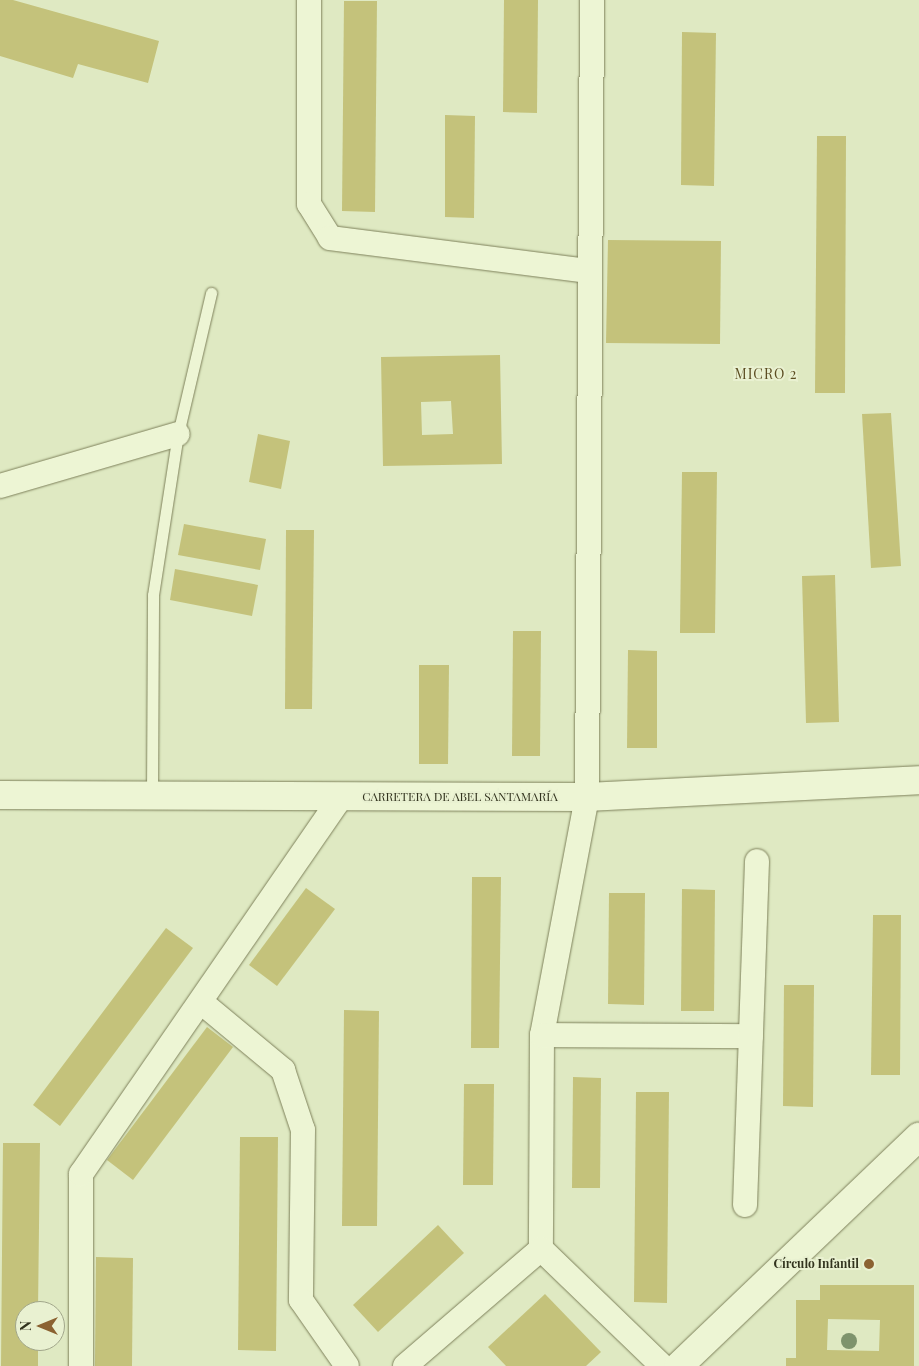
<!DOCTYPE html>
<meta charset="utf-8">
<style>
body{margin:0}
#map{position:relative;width:919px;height:1366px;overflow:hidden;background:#dfe9c2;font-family:"Playfair Display",serif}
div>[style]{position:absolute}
.building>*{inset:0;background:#c4c27b}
.roads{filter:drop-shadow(0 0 1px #7e815b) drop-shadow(0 0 1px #7e815b)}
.service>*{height:11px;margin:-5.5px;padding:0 5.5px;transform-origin:5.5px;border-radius:5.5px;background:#edf5d4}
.minor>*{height:24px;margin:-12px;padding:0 12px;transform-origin:12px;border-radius:12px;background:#edf5d4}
.tertiary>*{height:28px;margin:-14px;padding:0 14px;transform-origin:14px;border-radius:14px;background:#edf5d4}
.secondary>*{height:28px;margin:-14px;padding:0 14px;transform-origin:14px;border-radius:14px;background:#edf5d4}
.trees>*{width:16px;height:16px;margin:-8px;border-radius:50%;background:#7e936c}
.dots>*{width:14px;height:14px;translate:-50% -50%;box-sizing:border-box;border:2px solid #e9f1d1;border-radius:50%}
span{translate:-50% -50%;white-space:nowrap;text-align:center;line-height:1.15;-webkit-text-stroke:4px #e9f1d1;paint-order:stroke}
.street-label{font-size:12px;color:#32331e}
.poi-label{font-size:12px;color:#32331e;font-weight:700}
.right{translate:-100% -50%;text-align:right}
.neighbourhood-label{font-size:14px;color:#5b4d21;letter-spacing:1px}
.north{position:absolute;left:15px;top:1301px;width:50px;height:50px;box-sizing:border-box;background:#e9f1d1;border:1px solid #a0a589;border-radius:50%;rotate:270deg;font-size:14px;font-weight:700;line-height:20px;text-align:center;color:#32331e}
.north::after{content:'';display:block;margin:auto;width:18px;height:22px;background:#8b6231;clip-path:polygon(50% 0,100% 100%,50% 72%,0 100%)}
</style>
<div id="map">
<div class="building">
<i style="clip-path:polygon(0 0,13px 0,159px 41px,148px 83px,78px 64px,73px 78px,0 56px)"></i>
<i style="clip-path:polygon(504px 0,538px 0,537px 113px,503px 112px)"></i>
<i style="clip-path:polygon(344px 1px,377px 1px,375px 212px,342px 211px)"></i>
<i style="clip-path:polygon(682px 32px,716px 33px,714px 186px,681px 185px)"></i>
<i style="clip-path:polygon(445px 115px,475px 116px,474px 218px,445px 217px)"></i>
<i style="clip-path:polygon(817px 136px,846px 136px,845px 393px,815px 393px)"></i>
<i style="clip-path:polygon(608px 240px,721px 241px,720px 344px,606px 343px)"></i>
<i style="clip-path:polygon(evenodd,500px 355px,502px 464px,383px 466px,381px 357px,500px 355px,451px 401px,453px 434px,422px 435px,421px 402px,451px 401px)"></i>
<i style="clip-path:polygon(891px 413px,901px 566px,871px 568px,862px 414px)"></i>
<i style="clip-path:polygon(258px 434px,290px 441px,281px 489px,249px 482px)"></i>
<i style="clip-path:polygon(682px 472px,717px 472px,715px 633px,680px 633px)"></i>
<i style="clip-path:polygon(184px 524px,266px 539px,260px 570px,178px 555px)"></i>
<i style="clip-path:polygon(286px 530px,314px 530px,312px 709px,285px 709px)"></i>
<i style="clip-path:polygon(175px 569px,258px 585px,252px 616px,170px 600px)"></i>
<i style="clip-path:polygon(835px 575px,839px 722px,806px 723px,802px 576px)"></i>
<i style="clip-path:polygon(513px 631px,541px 631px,540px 756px,512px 756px)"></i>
<i style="clip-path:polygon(628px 650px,657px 651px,657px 748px,627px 748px)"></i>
<i style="clip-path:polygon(419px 665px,449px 665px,448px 764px,419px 764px)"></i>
<i style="clip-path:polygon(472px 877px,501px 877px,499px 1048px,471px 1048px)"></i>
<i style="clip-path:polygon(306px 888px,335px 909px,277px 986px,249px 965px)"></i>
<i style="clip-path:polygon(682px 889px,715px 890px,714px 1011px,681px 1011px)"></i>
<i style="clip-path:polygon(609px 893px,645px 893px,644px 1005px,608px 1004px)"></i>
<i style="clip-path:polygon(873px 915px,901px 915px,900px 1075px,871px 1075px)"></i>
<i style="clip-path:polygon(166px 928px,193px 948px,60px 1126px,33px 1105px)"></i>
<i style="clip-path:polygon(784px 985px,814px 985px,813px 1107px,783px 1106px)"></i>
<i style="clip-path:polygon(344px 1010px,379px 1011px,377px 1226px,342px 1226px)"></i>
<i style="clip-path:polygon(207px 1027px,233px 1047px,133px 1180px,107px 1160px)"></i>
<i style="clip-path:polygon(573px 1077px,601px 1078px,600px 1188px,572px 1188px)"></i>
<i style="clip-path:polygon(464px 1084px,494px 1084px,493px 1185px,463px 1185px)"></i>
<i style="clip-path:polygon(636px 1092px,669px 1092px,667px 1303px,634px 1302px)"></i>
<i style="clip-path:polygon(240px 1137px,278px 1137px,276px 1351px,238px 1350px)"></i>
<i style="clip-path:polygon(3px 1143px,40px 1143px,38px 1311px,25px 1311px,25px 1341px,38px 1341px,38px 1366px,1px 1366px)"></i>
<i style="clip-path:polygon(438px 1225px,464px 1253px,378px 1332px,353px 1305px)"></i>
<i style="clip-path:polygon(96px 1257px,133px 1258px,132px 1366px,95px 1366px)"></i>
<i style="clip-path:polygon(evenodd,820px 1285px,914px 1285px,914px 1366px,786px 1366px,786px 1358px,796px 1358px,796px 1300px,820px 1300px,820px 1285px,828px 1319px,880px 1320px,879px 1351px,827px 1350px,828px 1319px)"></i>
<i style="clip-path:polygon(545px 1294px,601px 1352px,586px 1366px,506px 1366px,488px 1347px)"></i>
</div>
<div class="roads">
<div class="service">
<i style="left:152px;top:795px;width:200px;rotate:-89.7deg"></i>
<i style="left:153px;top:595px;width:163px;rotate:-81.2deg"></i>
<i style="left:178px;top:434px;width:145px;rotate:-76.8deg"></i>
</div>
<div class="minor">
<i style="left:309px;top:0;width:204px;rotate:90deg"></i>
<i style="left:309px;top:204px;width:40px;rotate:58deg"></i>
<i style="left:330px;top:238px;width:261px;rotate:7.3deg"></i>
<i style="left:592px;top:0;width:797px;rotate:90.36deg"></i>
<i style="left:587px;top:797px;width:242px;rotate:100.7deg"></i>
<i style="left:542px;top:1035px;width:214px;rotate:90.3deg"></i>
<i style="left:541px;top:1249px;width:168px;rotate:44deg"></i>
<i style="left:0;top:486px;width:185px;rotate:-16.3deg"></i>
<i style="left:201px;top:1002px;width:107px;rotate:39.7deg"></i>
<i style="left:283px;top:1070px;width:63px;rotate:71.6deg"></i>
<i style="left:303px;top:1130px;width:170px;rotate:90.7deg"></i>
<i style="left:301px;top:1300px;width:80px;rotate:55.1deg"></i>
<i style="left:542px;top:1035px;width:209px;rotate:0.3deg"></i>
<i style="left:745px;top:1205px;width:344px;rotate:-88deg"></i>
<i style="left:81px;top:1366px;width:192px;rotate:-90deg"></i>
<i style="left:81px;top:1174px;width:458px;rotate:-55.4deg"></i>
<i style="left:405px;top:1366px;width:179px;rotate:-40.7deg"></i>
</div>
<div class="tertiary">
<i style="left:679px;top:1366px;width:332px;rotate:-43.7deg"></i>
</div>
<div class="secondary">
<i style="left:0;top:795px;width:587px;rotate:0.2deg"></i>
<i style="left:587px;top:797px;width:332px;rotate:-2.9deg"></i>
</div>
</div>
<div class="trees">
<i style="left:849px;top:1341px"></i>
</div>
<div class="dots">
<i style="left:869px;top:1264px;background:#8b6231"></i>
</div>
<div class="street-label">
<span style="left:460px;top:797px">CARRETERA DE ABEL SANTAMARÍA</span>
</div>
<div class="poi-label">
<span class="right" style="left:859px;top:1264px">Círculo Infantil</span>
</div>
<div class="neighbourhood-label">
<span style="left:766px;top:374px">MICRO 2</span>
</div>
<div class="north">N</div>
</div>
